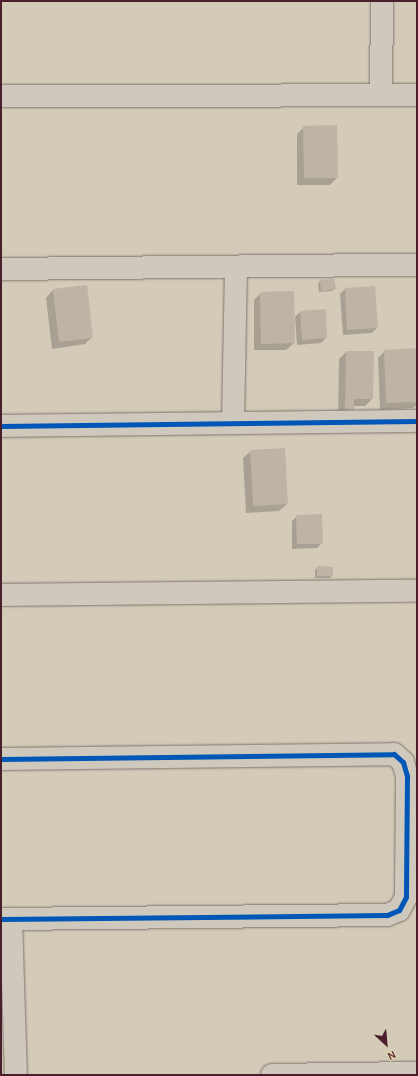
<!DOCTYPE html>
<style>
body{margin:0}
#map{position:relative;width:418px;height:1076px;overflow:hidden;background:#d3cab8;font-family:"Comic Neue",sans-serif}
div>[style]{position:absolute}
.shadow>*{inset:0;background:#0003}
.building>*{inset:0;background:#bfb3a6}
.roads{filter:drop-shadow(0 0 1px #80746e) drop-shadow(0 0 1px #80746e)}
.minor>*{height:22px;margin:-11px;padding:0 11px;transform-origin:11px;border-radius:11px;background:#cfc8bc}
.cycleway>*{height:5px;margin:-2.5px;padding:0 2.5px;transform-origin:2.5px;border-radius:2.5px;background:#0057b8}
span{translate:-50% -50%;white-space:nowrap;text-align:center;line-height:1.15;-webkit-text-stroke:3px #dfceac;paint-order:stroke}
.frame{position:absolute;inset:0;border:2px solid #4a1f2b;pointer-events:none}
.north{position:absolute;left:366px;top:1024px;width:40px;height:40px;-webkit-text-stroke:3px #dfceac;paint-order:stroke;rotate:154deg;font-size:11px;font-weight:700;line-height:16px;text-align:center;color:#4a1f2b}
.north::after{content:'';display:block;margin:auto;width:14px;height:18px;background:#4a1f2b;clip-path:polygon(50% 0,100% 100%,50% 72%,0 100%)}
</style>
<div id="map">
<div class="shadow">
<i style="clip-path:polygon(304px 127px,337px 178px,330px 185px,297px 185px,297px 134px)"></i>
<i style="clip-path:polygon(320px 281px,335px 289px,332px 291px,319px 292px,318px 284px)"></i>
<i style="clip-path:polygon(86px 286px,92px 337px,85px 344px,52px 349px,46px 298px,53px 290px)"></i>
<i style="clip-path:polygon(345px 289px,377px 328px,372px 333px,343px 335px,340px 294px)"></i>
<i style="clip-path:polygon(261px 293px,294px 343px,286px 350px,254px 350px,254px 300px)"></i>
<i style="clip-path:polygon(300px 312px,326px 338px,321px 343px,297px 345px,295px 317px)"></i>
<i style="clip-path:polygon(417px 349px,417px 405px,413px 408px,380px 410px,378px 358px,385px 351px)"></i>
<i style="clip-path:polygon(346px 352px,373px 352px,372px 399px,365px 406px,353px 406px,338px 418px,339px 359px)"></i>
<i style="clip-path:polygon(284px 449px,287px 504px,279px 511px,246px 513px,243px 458px,251px 451px)"></i>
<i style="clip-path:polygon(297px 516px,322px 543px,317px 548px,292px 549px,292px 521px)"></i>
<i style="clip-path:polygon(318px 567px,332px 576px,330px 578px,315px 578px,315px 570px)"></i>
</div>
<div class="building">
<i style="clip-path:polygon(337px 125px,338px 178px,304px 178px,303px 126px)"></i>
<i style="clip-path:polygon(334px 279px,336px 289px,321px 291px,320px 280px)"></i>
<i style="clip-path:polygon(87px 285px,93px 338px,59px 342px,53px 289px)"></i>
<i style="clip-path:polygon(375px 286px,378px 328px,347px 330px,345px 288px)"></i>
<i style="clip-path:polygon(294px 291px,295px 343px,261px 344px,260px 292px)"></i>
<i style="clip-path:polygon(326px 309px,327px 338px,302px 340px,300px 311px)"></i>
<i style="clip-path:polygon(417px 348px,417px 402px,386px 403px,384px 350px)"></i>
<i style="clip-path:polygon(346px 351px,374px 351px,373px 399px,354px 399px,354px 411px,345px 411px)"></i>
<i style="clip-path:polygon(285px 448px,288px 504px,253px 506px,250px 450px)"></i>
<i style="clip-path:polygon(322px 514px,323px 544px,297px 544px,296px 515px)"></i>
<i style="clip-path:polygon(317px 566px,333px 567px,333px 576px,317px 576px)"></i>
</div>
<div class="roads">
<div class="minor">
<i style="left:381px;top:95px;width:94px;rotate:-89.4deg"></i>
<i style="left:1px;top:96px;width:416px;rotate:-0.1deg"></i>
<i style="left:1px;top:269px;width:416px;rotate:-0.6deg"></i>
<i style="left:233px;top:423px;width:156px;rotate:-88.9deg"></i>
<i style="left:1px;top:426px;width:416px;rotate:-0.7deg"></i>
<i style="left:1px;top:595px;width:416px;rotate:-0.6deg"></i>
<i style="left:1px;top:759px;width:393px;rotate:-0.7deg"></i>
<i style="left:394px;top:754px;width:12px;rotate:42deg"></i>
<i style="left:403px;top:762px;width:15px;rotate:74deg"></i>
<i style="left:407px;top:776px;width:121px;rotate:90.5deg"></i>
<i style="left:406px;top:897px;width:15px;rotate:118deg"></i>
<i style="left:399px;top:910px;width:13px;rotate:157deg"></i>
<i style="left:387px;top:915px;width:386px;rotate:179.4deg"></i>
<i style="left:11px;top:919px;width:156px;rotate:88.2deg"></i>
<i style="left:272px;top:1075px;width:145px;rotate:-0.8deg"></i>
</div>
</div>
<div class="cycleway">
<i style="left:1px;top:426px;width:416px;rotate:-0.7deg"></i>
<i style="left:1px;top:759px;width:393px;rotate:-0.7deg"></i>
<i style="left:394px;top:754px;width:12px;rotate:42deg"></i>
<i style="left:403px;top:762px;width:15px;rotate:74deg"></i>
<i style="left:407px;top:776px;width:121px;rotate:90.5deg"></i>
<i style="left:406px;top:897px;width:15px;rotate:118deg"></i>
<i style="left:399px;top:910px;width:13px;rotate:157deg"></i>
<i style="left:387px;top:915px;width:386px;rotate:179.4deg"></i>
</div>
<div class="frame"></div>
<div class="north">N</div>
</div>
